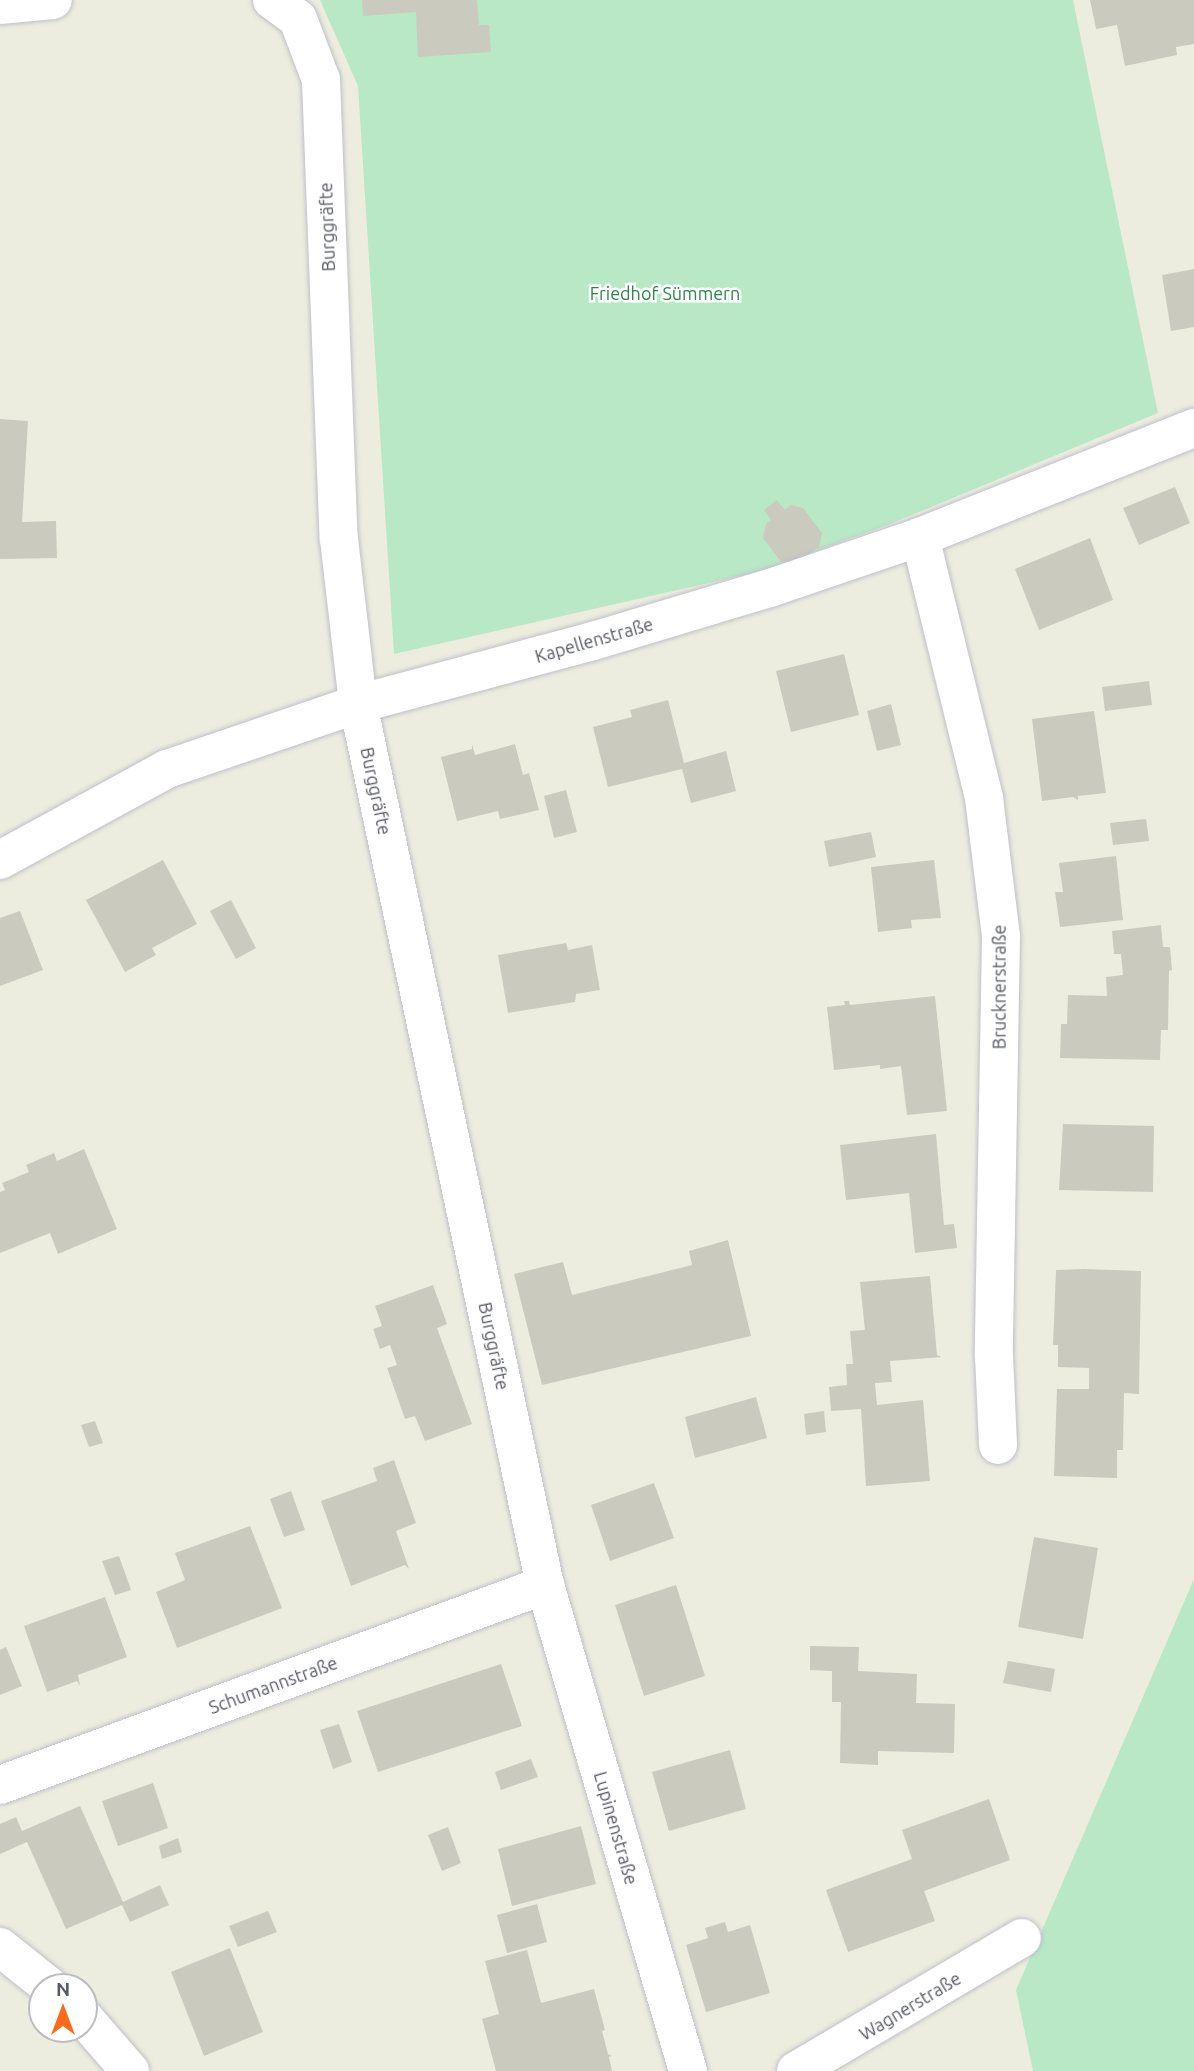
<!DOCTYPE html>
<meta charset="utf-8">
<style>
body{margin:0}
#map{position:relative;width:1194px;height:2071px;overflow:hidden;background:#ededdf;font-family:Ubuntu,sans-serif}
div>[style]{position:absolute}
.green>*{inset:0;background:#b9e8c6}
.building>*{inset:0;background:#cacabe}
.roads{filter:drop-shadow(0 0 2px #bfc0c8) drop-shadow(0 0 2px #bfc0c8)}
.street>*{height:38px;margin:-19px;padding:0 19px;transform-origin:19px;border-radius:19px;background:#fff}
.secondary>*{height:38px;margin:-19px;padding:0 19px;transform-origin:19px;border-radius:19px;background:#fff}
span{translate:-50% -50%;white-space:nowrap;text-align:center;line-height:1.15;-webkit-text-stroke:5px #fff;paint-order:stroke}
.street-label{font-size:18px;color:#585a62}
.park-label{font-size:18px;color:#2c864a}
.north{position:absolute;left:28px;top:1973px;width:70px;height:70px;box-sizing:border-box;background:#fff;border:2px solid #bcbdc0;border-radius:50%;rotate:0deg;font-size:19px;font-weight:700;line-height:28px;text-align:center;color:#585a62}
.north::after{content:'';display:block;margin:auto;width:24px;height:32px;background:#fa6a19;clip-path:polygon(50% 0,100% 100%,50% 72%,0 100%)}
</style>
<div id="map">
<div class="green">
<i style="clip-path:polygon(320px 0,1073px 0,1158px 413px,890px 524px,762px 571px,394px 654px,358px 86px)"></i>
<i style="clip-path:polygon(1194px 1579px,1194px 2071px,1033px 2071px,1016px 1990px)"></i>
</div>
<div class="building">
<i style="clip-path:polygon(362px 0,477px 0,479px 25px,489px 25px,491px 52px,418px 57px,416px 12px,363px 16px)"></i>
<i style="clip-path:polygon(1090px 0,1194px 0,1194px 44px,1176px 47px,1177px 55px,1125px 66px,1117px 25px,1096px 29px)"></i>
<i style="clip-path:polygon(1194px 269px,1194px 327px,1171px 331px,1162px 275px)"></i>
<i style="clip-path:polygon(0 419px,28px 421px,22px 522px,56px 521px,57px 558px,0 559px)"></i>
<i style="clip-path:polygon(1175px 487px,1190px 523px,1139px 545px,1123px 508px)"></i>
<i style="clip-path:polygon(777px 500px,785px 510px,791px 505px,803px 508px,822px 533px,819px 547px,795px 564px,782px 563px,763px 538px,766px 524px,771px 520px,764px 510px)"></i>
<i style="clip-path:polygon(1090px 538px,1113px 600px,1039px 630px,1015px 569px)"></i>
<i style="clip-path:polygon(844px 654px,859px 715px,791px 732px,776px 671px)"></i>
<i style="clip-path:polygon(1149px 681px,1152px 705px,1105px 711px,1102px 687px)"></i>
<i style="clip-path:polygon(668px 700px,684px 763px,726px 751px,736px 791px,691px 803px,682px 769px,608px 787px,593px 727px,632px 717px,630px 710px)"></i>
<i style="clip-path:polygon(891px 704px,901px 745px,877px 751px,867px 711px)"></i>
<i style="clip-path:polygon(1094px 711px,1106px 793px,1078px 796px,1078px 800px,1073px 797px,1042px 801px,1032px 719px)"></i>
<i style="clip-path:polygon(472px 744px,475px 755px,515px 744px,523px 775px,529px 773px,539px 810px,500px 819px,498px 811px,457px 821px,441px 757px,472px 749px)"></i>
<i style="clip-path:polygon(566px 790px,577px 832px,554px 838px,544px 796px)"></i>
<i style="clip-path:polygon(1146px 819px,1149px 841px,1113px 845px,1110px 823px)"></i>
<i style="clip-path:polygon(871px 832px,876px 857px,829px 867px,824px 841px)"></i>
<i style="clip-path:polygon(1116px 856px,1123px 920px,1060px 927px,1055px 892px,1063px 892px,1059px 863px)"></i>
<i style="clip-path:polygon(163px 860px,197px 924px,152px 948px,156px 955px,125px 972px,86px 900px)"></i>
<i style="clip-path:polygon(934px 860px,941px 918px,911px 920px,912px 928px,878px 932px,871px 867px)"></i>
<i style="clip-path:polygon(231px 900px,256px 948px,236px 959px,210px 911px)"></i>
<i style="clip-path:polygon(20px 911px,43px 970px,0 986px,0 918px)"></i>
<i style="clip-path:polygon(1161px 925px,1163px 947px,1170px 947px,1172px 970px,1169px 971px,1168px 1030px,1161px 1030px,1160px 1060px,1060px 1058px,1061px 1024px,1067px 1024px,1068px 995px,1107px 996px,1106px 977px,1123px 975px,1121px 954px,1114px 954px,1112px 931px)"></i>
<i style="clip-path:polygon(566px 943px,568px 950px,592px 945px,600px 990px,576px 994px,575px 1002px,508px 1013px,498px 955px)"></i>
<i style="clip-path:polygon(935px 996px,947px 1111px,907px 1115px,901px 1066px,880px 1069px,880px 1065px,834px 1070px,827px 1007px,845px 1005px,844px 1001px,849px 1001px,850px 1005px)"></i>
<i style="clip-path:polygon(1063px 1124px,1154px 1126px,1153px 1192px,1059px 1190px)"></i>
<i style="clip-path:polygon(936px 1134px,944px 1225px,954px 1224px,957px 1248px,915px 1253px,909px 1193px,846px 1200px,840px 1145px)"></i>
<i style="clip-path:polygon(84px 1149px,117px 1229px,58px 1254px,50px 1233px,0 1253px,0 1192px,5px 1190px,2px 1183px,29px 1172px,26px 1165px,54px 1153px,57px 1161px)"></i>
<i style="clip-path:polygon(728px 1240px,751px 1336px,542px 1385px,514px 1274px,563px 1262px,572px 1295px,692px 1265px,689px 1251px)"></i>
<i style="clip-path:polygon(1084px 1269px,1141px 1271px,1139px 1394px,1124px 1393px,1123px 1450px,1117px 1450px,1117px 1478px,1054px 1476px,1057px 1389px,1089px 1389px,1089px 1368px,1058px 1367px,1058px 1345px,1053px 1345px,1056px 1270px)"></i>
<i style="clip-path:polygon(930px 1276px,937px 1355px,942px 1357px,890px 1361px,892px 1382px,875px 1383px,877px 1405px,923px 1400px,930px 1481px,866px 1486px,861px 1409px,831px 1411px,829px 1387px,847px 1385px,846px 1364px,853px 1364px,850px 1331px,865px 1330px,860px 1282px)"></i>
<i style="clip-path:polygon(433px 1285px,447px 1324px,437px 1328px,472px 1424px,425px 1441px,415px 1416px,405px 1419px,387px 1368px,397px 1365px,390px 1345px,380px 1349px,373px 1329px,382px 1326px,375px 1306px)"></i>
<i style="clip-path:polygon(756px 1397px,767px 1438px,695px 1458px,685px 1417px)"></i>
<i style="clip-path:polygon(824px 1411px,826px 1432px,806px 1435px,804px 1414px)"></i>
<i style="clip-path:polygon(95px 1421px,103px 1443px,89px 1447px,81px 1425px)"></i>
<i style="clip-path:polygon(394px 1460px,416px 1523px,396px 1531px,409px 1569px,405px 1565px,351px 1586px,321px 1501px,377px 1481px,373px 1468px)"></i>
<i style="clip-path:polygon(654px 1483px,674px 1538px,610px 1561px,591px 1505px)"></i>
<i style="clip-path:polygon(291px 1491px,305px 1530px,284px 1537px,270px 1499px)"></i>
<i style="clip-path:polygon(250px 1526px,282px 1608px,177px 1648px,156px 1592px,185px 1580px,175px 1553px)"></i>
<i style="clip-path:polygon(1034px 1537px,1098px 1548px,1083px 1639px,1018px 1627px)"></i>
<i style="clip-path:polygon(119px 1556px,131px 1590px,115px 1595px,102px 1561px)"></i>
<i style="clip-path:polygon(676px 1585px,705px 1676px,644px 1696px,615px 1605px)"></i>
<i style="clip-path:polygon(105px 1597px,127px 1657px,78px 1675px,80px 1686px,77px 1681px,47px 1692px,24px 1626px)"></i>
<i style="clip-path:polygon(810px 1646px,859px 1647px,858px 1671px,917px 1674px,916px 1703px,955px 1704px,954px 1753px,878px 1751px,878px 1765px,840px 1763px,841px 1702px,832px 1702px,832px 1671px,810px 1670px)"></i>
<i style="clip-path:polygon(6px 1647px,22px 1686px,0 1695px,0 1650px)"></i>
<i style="clip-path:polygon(1008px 1661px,1055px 1669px,1051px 1692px,1003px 1683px)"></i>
<i style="clip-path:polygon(501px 1664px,522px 1726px,378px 1772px,357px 1711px)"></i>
<i style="clip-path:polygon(339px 1724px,352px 1762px,333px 1769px,320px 1730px)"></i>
<i style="clip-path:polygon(730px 1750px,746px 1809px,669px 1831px,652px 1772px)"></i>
<i style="clip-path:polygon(531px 1759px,538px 1777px,501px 1790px,495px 1772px)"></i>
<i style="clip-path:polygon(153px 1783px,168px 1828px,118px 1846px,102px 1801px)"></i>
<i style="clip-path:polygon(989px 1799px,1010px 1860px,924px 1891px,935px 1921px,848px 1952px,826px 1890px,912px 1859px,902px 1830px)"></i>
<i style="clip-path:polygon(80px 1806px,123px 1902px,160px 1885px,169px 1905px,130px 1922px,122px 1905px,66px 1929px,27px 1842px,0 1854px,0 1824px,16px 1817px,22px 1831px)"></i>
<i style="clip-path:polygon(581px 1826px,596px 1884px,512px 1906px,498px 1849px)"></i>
<i style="clip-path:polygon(448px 1827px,461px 1863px,442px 1871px,428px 1835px)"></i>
<i style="clip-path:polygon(178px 1838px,182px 1852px,162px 1859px,159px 1846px)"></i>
<i style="clip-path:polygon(537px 1904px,547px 1942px,507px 1953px,497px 1915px)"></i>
<i style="clip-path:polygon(268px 1911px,277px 1932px,238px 1947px,229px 1926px)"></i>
<i style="clip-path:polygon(725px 1922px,728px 1932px,750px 1925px,770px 1993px,706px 2012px,686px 1945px,708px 1938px,705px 1928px)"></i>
<i style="clip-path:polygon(230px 1948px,263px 2032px,204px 2056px,171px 1972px)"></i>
<i style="clip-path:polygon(527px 1950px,541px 2003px,594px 1989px,605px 2030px,602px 2031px,608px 2054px,612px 2056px,609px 2057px,612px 2071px,496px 2071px,482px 2019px,499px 2014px,485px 1961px)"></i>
</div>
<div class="roads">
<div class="street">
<i style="left:272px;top:0;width:32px;rotate:36deg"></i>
<i style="left:298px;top:19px;width:65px;rotate:69.3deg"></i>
<i style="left:321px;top:80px;width:459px;rotate:87.8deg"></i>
<i style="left:339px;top:539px;width:166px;rotate:83.4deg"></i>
<i style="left:358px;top:704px;width:901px;rotate:78.02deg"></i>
<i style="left:545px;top:1585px;width:507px;rotate:73.6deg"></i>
<i style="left:0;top:5px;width:53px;rotate:-5.4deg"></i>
<i style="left:920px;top:537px;width:269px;rotate:76.2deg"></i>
<i style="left:984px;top:798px;width:139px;rotate:83deg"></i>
<i style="left:1001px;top:936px;width:420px;rotate:91deg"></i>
<i style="left:994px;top:1356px;width:89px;rotate:87.4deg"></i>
<i style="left:0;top:860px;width:190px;rotate:-28.6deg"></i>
<i style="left:167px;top:769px;width:202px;rotate:-18.8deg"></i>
<i style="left:358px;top:704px;width:243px;rotate:-15deg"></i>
<i style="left:593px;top:641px;width:185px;rotate:-16.7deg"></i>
<i style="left:770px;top:588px;width:158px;rotate:-18.8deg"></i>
<i style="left:920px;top:537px;width:295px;rotate:-21.7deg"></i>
<i style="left:0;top:1785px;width:581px;rotate:-20.15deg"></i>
<i style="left:796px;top:2071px;width:262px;rotate:-30.5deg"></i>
</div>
<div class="secondary">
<i style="left:0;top:1947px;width:64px;rotate:38.7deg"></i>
<i style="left:84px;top:2018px;width:70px;rotate:49deg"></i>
</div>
</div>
<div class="street-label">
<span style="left:327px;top:227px;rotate:-92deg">Burggräfte</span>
<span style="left:594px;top:640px;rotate:-16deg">Kapellenstraße</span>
<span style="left:376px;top:791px;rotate:78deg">Burggräfte</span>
<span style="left:999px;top:987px;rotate:-90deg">Brucknerstraße</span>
<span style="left:494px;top:1346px;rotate:78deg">Burggräfte</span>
<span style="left:273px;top:1685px;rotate:-20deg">Schumannstraße</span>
<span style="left:616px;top:1828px;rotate:74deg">Lupinenstraße</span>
<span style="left:910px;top:2006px;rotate:-31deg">Wagnerstraße</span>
</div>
<div class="park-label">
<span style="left:665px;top:293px">Friedhof Sümmern</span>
</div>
<div class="north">N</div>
</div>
